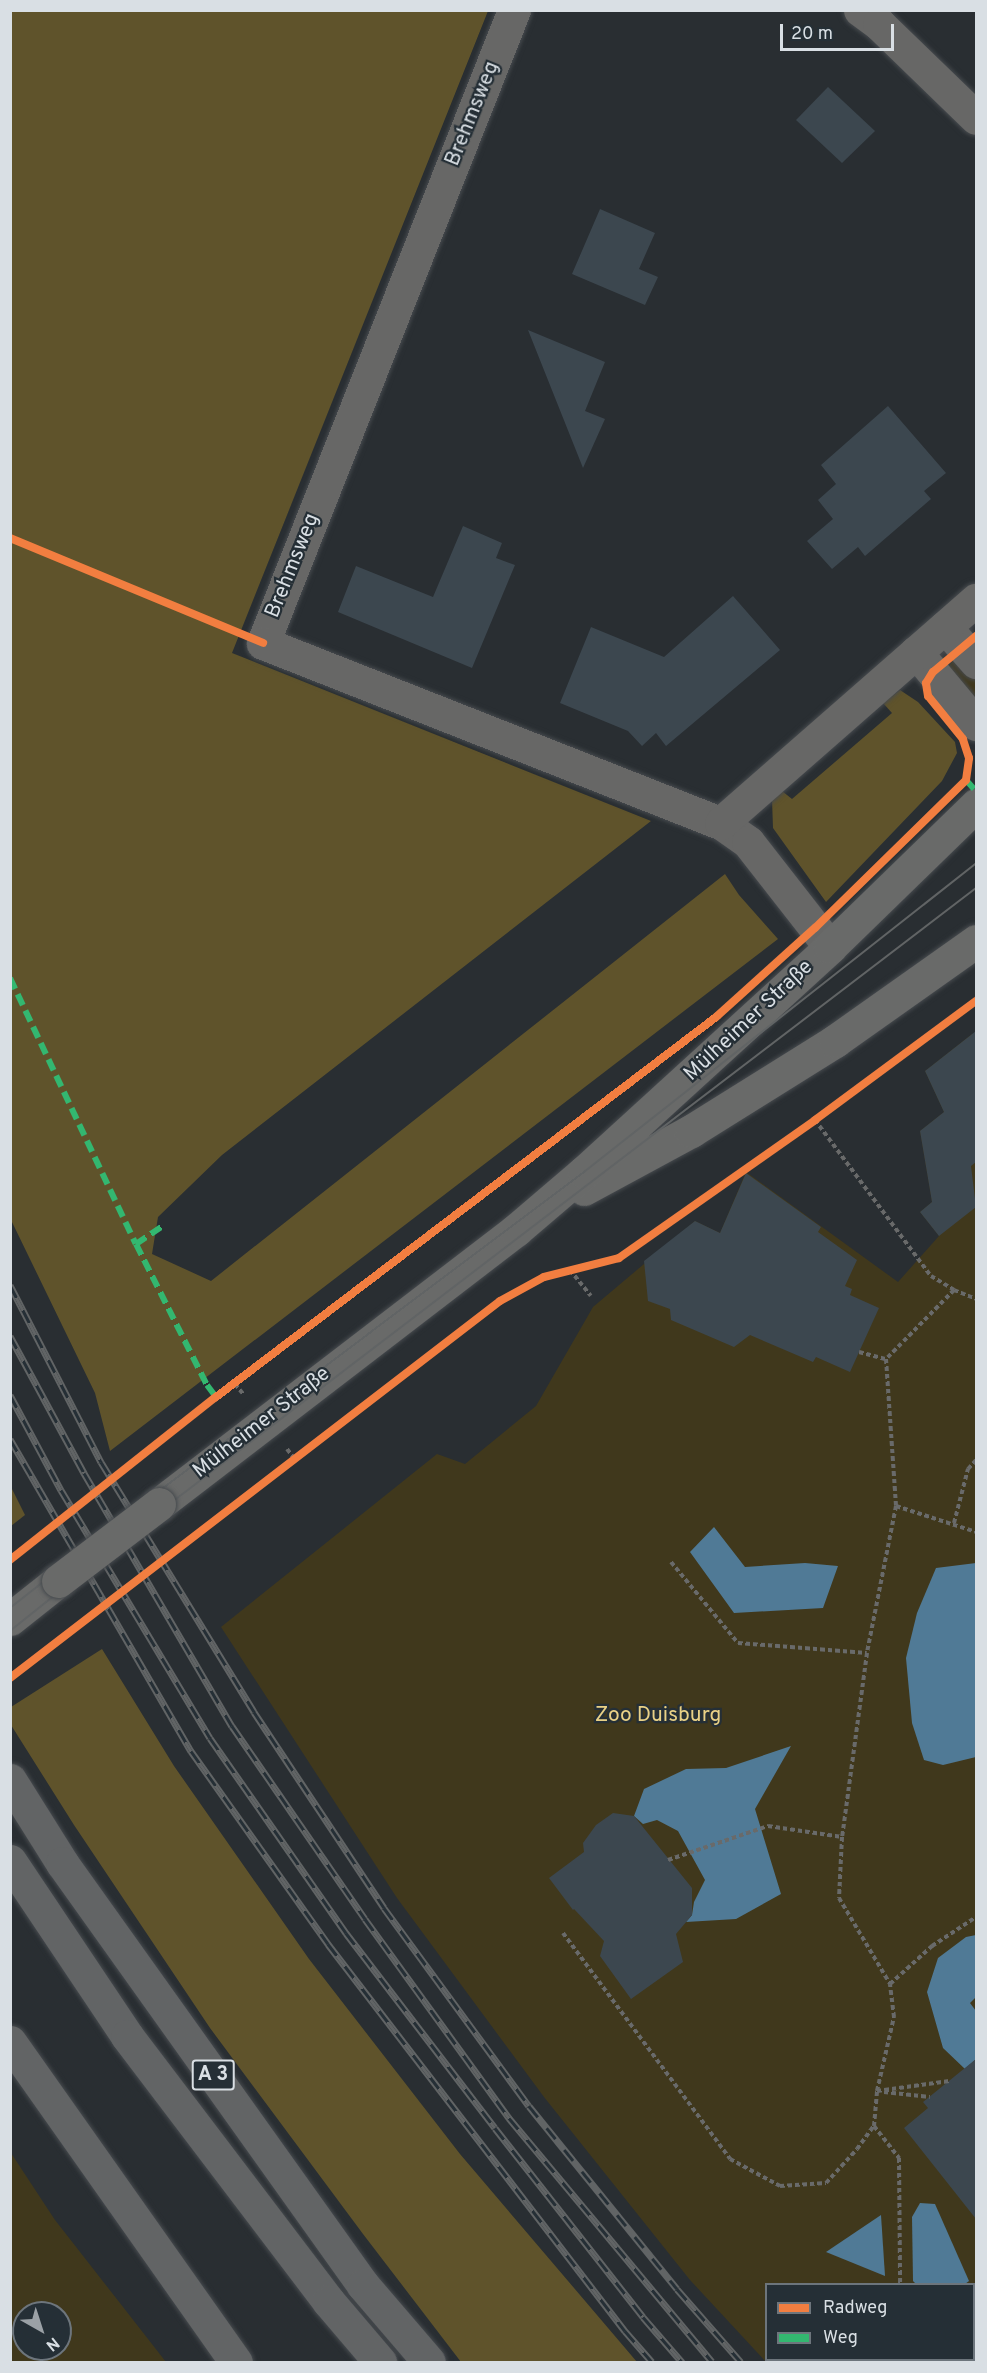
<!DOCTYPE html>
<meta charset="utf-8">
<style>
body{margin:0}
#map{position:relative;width:987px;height:2373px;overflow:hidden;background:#292e32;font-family:Overpass,sans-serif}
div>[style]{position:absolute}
.green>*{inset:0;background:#40381c}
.forest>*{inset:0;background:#5f532b}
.water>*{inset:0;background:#507a96}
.building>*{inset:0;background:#3c474f}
.path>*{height:4px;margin-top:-2px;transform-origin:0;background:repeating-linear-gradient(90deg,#696a6a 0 4.5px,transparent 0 7.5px)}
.roads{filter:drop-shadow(0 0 2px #464a4e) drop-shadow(0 0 2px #464a4e)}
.minor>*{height:33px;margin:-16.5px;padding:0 16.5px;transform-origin:16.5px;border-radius:16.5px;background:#676766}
.secondary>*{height:33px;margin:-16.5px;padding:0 16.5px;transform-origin:16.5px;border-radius:16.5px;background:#696a69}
.motorway>*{height:33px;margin:-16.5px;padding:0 16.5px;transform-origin:16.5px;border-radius:16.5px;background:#626465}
.tram>*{height:1.5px;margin:-0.75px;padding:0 0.75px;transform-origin:0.75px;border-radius:0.75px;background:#616465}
.rail>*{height:7px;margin-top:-3.5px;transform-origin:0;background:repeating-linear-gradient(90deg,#252f36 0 14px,#616465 0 28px);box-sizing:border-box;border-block:2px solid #616465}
.bridges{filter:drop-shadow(0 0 2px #464a4e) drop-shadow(0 0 2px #464a4e)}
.secondary-bridge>*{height:33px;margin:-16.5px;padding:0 16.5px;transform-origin:16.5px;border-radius:16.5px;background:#696a69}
.quiet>*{height:6px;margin-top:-3px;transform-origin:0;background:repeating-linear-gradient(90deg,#33b770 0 12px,transparent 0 18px)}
.cycleway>*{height:8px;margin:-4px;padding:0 4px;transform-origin:4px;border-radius:4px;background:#f27e40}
span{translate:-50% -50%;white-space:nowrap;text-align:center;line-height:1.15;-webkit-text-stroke:4.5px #252f36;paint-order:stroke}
.shield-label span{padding:2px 4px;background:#252f36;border:2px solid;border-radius:4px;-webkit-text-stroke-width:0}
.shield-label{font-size:20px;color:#d9dfe4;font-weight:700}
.street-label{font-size:21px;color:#d9dfe4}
.park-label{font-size:21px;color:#e9d186}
.frame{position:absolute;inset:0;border:12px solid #d9dfe4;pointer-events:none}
.legend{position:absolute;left:765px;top:2283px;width:210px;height:78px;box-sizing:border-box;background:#252f36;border:2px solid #6d757c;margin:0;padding:8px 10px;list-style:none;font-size:18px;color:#d9dfe4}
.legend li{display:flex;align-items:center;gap:12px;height:30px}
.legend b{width:30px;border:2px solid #6d757c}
.north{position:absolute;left:12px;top:2301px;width:60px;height:60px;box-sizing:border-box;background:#252f36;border:2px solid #6d757c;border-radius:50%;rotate:141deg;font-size:16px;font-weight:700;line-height:24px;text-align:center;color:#d9dfe4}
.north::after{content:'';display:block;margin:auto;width:21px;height:27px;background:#9ba1a6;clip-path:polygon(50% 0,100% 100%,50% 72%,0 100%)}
.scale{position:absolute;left:780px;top:24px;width:114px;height:27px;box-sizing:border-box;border:3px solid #d9dfe4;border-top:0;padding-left:8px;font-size:18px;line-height:21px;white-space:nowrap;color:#d9dfe4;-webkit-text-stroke:4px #252f36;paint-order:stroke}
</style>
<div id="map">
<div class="green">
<i style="clip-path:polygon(953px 660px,958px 660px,976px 679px,976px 703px,947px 669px)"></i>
<i style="clip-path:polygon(evenodd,972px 1034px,976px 1037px,976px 2362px,766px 2362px,690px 2280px,544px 2097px,397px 1898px,221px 1627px,437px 1454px,465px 1464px,536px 1406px,593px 1307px,695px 1221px,720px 1233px,746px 1172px,898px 1282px,939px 1236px,920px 1212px,932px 1202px,920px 1131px,944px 1112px,925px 1071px,972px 1034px,766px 2284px,974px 2284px,974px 2360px,766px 2360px,766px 2284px)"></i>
<i style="clip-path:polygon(evenodd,11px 2153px,55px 2220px,166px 2362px,11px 2362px,11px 2153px,24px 2313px,60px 2313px,60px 2349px,24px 2349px,24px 2313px)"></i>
</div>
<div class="forest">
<i style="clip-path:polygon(11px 10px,488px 11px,232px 653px,651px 821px,222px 1155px,158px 1217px,152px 1254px,211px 1281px,725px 874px,739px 895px,778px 939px,110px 1451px,95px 1393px,11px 1220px)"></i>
<i style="clip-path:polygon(900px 690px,918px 702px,955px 742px,957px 753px,942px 781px,826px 902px,773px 828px,772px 800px,782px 791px,792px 799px,892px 713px,883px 703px)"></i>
<i style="clip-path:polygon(10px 1485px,25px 1515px,11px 1526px,10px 1526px)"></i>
<i style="clip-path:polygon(102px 1649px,174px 1766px,309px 1959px,460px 2154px,637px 2362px,461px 2362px,363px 2234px,210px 2028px,74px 1825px,11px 1725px,11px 1707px)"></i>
</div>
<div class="water">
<i style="clip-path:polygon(714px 1527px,745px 1567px,805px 1563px,838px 1566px,823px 1608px,734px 1613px,690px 1552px)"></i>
<i style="clip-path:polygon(976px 1563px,976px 1757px,943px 1765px,924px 1760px,912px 1723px,906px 1658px,917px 1613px,936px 1568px)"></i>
<i style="clip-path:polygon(791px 1746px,755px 1809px,781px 1894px,736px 1919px,686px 1922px,692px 1915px,694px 1902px,705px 1880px,678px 1831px,657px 1820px,643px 1824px,634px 1816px,644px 1789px,686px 1769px,726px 1768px)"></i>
<i style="clip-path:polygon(976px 1935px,976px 1997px,970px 2003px,976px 2011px,976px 2059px,965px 2069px,943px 2048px,927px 1992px,938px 1958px,966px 1937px)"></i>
<i style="clip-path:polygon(920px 2203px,935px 2204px,969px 2281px,965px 2284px,916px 2284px,913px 2281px,912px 2217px)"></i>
<i style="clip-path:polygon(881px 2215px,885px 2276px,826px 2252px)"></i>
</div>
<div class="building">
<i style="clip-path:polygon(828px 87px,875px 131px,842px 163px,796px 120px)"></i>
<i style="clip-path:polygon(600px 209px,655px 233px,639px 269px,658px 277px,645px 305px,572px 274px)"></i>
<i style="clip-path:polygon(528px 330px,605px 362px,585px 411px,605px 419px,583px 468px)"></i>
<i style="clip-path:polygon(888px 406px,946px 473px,924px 491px,931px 499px,865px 556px,858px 547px,832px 569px,807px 541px,833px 519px,818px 500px,836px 484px,821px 465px)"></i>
<i style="clip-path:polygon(463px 526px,502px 543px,496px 558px,515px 565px,472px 668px,338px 612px,356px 566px,433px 597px)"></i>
<i style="clip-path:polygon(733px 596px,780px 650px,666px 746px,656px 733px,642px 746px,628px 731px,560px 703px,591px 627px,664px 657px)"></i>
<i style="clip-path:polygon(976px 1031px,976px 1162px,971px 1166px,976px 1207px,939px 1236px,920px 1212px,932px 1202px,920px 1131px,944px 1112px,925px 1071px)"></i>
<i style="clip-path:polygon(746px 1173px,821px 1227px,818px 1232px,857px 1260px,845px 1286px,852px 1289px,850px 1295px,879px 1308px,850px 1372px,816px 1357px,813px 1362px,750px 1335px,734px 1347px,671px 1320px,670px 1309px,648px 1301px,644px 1261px,695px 1221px,720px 1233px)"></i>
<i style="clip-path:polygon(613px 1813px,634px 1816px,692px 1888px,692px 1915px,676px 1934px,683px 1962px,631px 1999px,600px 1956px,604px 1941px,574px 1909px,573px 1910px,549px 1878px,584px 1852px,583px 1843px,596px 1825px)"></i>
<i style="clip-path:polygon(976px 2059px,976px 2219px,904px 2128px,928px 2108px,923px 2102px)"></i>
</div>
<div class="path">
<i style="left:815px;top:1120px;width:194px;rotate:53.4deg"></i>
<i style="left:931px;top:1276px;width:27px;rotate:31deg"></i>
<i style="left:954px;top:1290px;width:97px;rotate:134.6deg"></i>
<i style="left:886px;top:1359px;width:147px;rotate:86.1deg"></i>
<i style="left:896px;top:1506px;width:150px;rotate:101.2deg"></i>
<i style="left:867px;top:1653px;width:186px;rotate:97.7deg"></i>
<i style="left:842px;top:1837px;width:61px;rotate:92.8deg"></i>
<i style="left:839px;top:1898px;width:100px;rotate:59.3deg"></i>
<i style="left:890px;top:1984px;width:57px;rotate:-42.1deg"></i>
<i style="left:932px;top:1946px;width:53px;rotate:-33.4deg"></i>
<i style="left:570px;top:1270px;width:33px;rotate:51deg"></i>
<i style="left:954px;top:1290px;width:24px;rotate:22deg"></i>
<i style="left:859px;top:1352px;width:28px;rotate:15deg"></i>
<i style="left:235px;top:1384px;width:13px;rotate:51deg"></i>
<i style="left:287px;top:1449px;width:11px;rotate:52deg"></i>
<i style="left:896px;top:1506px;width:84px;rotate:18deg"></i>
<i style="left:954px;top:1523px;width:56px;rotate:-75.5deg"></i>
<i style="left:968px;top:1469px;width:12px;rotate:-48deg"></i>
<i style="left:671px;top:1562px;width:105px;rotate:50.4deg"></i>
<i style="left:738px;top:1643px;width:129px;rotate:4.4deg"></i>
<i style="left:668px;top:1860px;width:106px;rotate:-18.8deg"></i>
<i style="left:768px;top:1826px;width:75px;rotate:8.5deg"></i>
<i style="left:563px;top:1933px;width:281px;rotate:53.5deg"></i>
<i style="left:730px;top:2159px;width:57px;rotate:28.4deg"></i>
<i style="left:780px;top:2186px;width:46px;rotate:-3.7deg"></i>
<i style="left:826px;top:2183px;width:46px;rotate:-47.6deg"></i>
<i style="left:857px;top:2149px;width:29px;rotate:-54deg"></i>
<i style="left:874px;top:2126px;width:35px;rotate:-85deg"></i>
<i style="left:877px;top:2091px;width:76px;rotate:-77.1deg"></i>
<i style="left:894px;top:2017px;width:33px;rotate:-97deg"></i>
<i style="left:877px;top:2091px;width:73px;rotate:-7.9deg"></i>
<i style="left:884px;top:2092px;width:46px;rotate:6.2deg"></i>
<i style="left:874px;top:2126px;width:41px;rotate:52deg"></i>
<i style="left:899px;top:2158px;width:126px;rotate:89.5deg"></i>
<i style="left:962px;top:2360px;width:5px;rotate:22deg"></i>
</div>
<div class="roads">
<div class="minor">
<i style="left:514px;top:10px;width:681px;rotate:111.63deg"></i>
<i style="left:263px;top:643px;width:492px;rotate:21.5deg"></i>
<i style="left:721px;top:823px;width:33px;rotate:35deg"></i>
<i style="left:748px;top:842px;width:133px;rotate:52deg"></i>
<i style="left:860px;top:10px;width:24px;rotate:36deg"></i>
<i style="left:879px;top:24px;width:135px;rotate:44.1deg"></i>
<i style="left:945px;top:627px;width:47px;rotate:48.5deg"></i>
<i style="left:916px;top:652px;width:94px;rotate:50.2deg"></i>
<i style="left:721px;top:823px;width:339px;rotate:-41.2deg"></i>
</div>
<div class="secondary">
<i style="left:584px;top:1189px;width:122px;rotate:-28.5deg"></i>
<i style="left:691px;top:1131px;width:170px;rotate:-32deg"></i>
<i style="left:835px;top:1041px;width:173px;rotate:-35.3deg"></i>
<i style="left:159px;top:1504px;width:450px;rotate:-37.5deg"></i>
<i style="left:516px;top:1230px;width:89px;rotate:-40.5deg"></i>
<i style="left:584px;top:1172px;width:333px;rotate:-42.4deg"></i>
<i style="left:830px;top:947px;width:204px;rotate:-44.2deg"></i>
<i style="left:10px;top:1619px;width:61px;rotate:-38.4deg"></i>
</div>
<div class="motorway">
<i style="left:10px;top:1780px;width:98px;rotate:57.9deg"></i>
<i style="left:62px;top:1863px;width:518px;rotate:54.5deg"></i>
<i style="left:363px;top:2285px;width:101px;rotate:49.4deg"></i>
<i style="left:10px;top:1861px;width:211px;rotate:56.2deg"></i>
<i style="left:127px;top:2036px;width:334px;rotate:52.8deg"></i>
<i style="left:329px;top:2302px;width:79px;rotate:49.6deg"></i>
<i style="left:10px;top:2042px;width:392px;rotate:54.8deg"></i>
</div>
</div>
<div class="tram">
<i style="left:10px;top:1608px;width:183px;rotate:-38.1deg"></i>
<i style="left:154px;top:1495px;width:538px;rotate:-36.91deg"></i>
<i style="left:584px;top:1172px;width:499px;rotate:-38.2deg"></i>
<i style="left:10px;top:1631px;width:196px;rotate:-38.6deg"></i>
<i style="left:163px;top:1509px;width:1023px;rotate:-37.37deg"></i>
</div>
<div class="rail">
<i style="left:10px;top:1285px;width:199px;rotate:62.8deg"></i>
<i style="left:101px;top:1462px;width:293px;rotate:58.5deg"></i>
<i style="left:254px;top:1712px;width:235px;rotate:56.4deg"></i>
<i style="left:384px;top:1908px;width:245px;rotate:53.8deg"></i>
<i style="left:529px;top:2106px;width:235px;rotate:51deg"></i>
<i style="left:677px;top:2289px;width:97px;rotate:48.8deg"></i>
<i style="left:10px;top:1336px;width:156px;rotate:61.6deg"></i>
<i style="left:84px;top:1473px;width:293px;rotate:59.7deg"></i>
<i style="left:232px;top:1726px;width:234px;rotate:55.4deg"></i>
<i style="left:365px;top:1919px;width:246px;rotate:54.1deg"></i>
<i style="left:509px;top:2118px;width:317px;rotate:50.2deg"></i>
<i style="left:10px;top:1395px;width:108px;rotate:61.8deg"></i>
<i style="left:61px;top:1490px;width:289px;rotate:59deg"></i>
<i style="left:210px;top:1738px;width:238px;rotate:55.1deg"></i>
<i style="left:346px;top:1933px;width:245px;rotate:52.6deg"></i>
<i style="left:495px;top:2128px;width:240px;rotate:51.9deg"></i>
<i style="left:643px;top:2317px;width:60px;rotate:49.1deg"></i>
<i style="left:10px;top:1439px;width:361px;rotate:59.9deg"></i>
<i style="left:191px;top:1751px;width:237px;rotate:54.6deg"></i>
<i style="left:328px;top:1944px;width:488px;rotate:52.5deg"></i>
<i style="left:625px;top:2331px;width:41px;rotate:48.9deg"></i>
</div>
<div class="bridges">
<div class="secondary-bridge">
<i style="left:58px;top:1581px;width:127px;rotate:-37.3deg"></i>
</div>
</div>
<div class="quiet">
<i style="left:966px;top:780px;width:15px;rotate:48deg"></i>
<i style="left:10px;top:978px;width:294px;rotate:64.7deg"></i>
<i style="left:136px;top:1244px;width:158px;rotate:63.3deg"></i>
<i style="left:207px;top:1385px;width:15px;rotate:53deg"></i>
<i style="left:136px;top:1244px;width:34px;rotate:-34deg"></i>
</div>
<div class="cycleway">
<i style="left:10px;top:538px;width:274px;rotate:22.5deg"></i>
<i style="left:10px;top:1560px;width:263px;rotate:-38.4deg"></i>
<i style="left:216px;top:1397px;width:628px;rotate:-37.23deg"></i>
<i style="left:716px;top:1017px;width:133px;rotate:-42deg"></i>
<i style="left:815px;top:928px;width:211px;rotate:-44.4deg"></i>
<i style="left:966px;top:780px;width:22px;rotate:-82deg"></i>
<i style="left:969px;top:758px;width:20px;rotate:-108deg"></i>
<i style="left:963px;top:739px;width:55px;rotate:-129.1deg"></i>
<i style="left:928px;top:696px;width:13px;rotate:-99deg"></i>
<i style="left:926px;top:683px;width:13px;rotate:-58deg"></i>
<i style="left:933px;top:672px;width:56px;rotate:-39.9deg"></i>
<i style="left:10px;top:1678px;width:618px;rotate:-37.57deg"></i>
<i style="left:500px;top:1301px;width:50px;rotate:-28.6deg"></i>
<i style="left:544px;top:1277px;width:77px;rotate:-14.2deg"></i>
<i style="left:619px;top:1258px;width:240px;rotate:-35.1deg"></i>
<i style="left:815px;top:1120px;width:200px;rotate:-36.5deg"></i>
</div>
<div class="shield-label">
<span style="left:213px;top:2075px">A 3</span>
</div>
<div class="street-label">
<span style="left:473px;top:114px;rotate:-68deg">Brehmsweg</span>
<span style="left:293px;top:566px;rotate:-68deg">Brehmsweg</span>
<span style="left:749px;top:1021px;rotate:-43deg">Mülheimer Straße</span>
<span style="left:262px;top:1423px;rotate:-38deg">Mülheimer Straße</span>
</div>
<div class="park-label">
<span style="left:658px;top:1716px">Zoo Duisburg</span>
</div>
<div class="frame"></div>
<ul class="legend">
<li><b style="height:8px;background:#f27e40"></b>Radweg</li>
<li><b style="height:8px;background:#33b770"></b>Weg</li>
</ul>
<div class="north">N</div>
<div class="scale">20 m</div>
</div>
